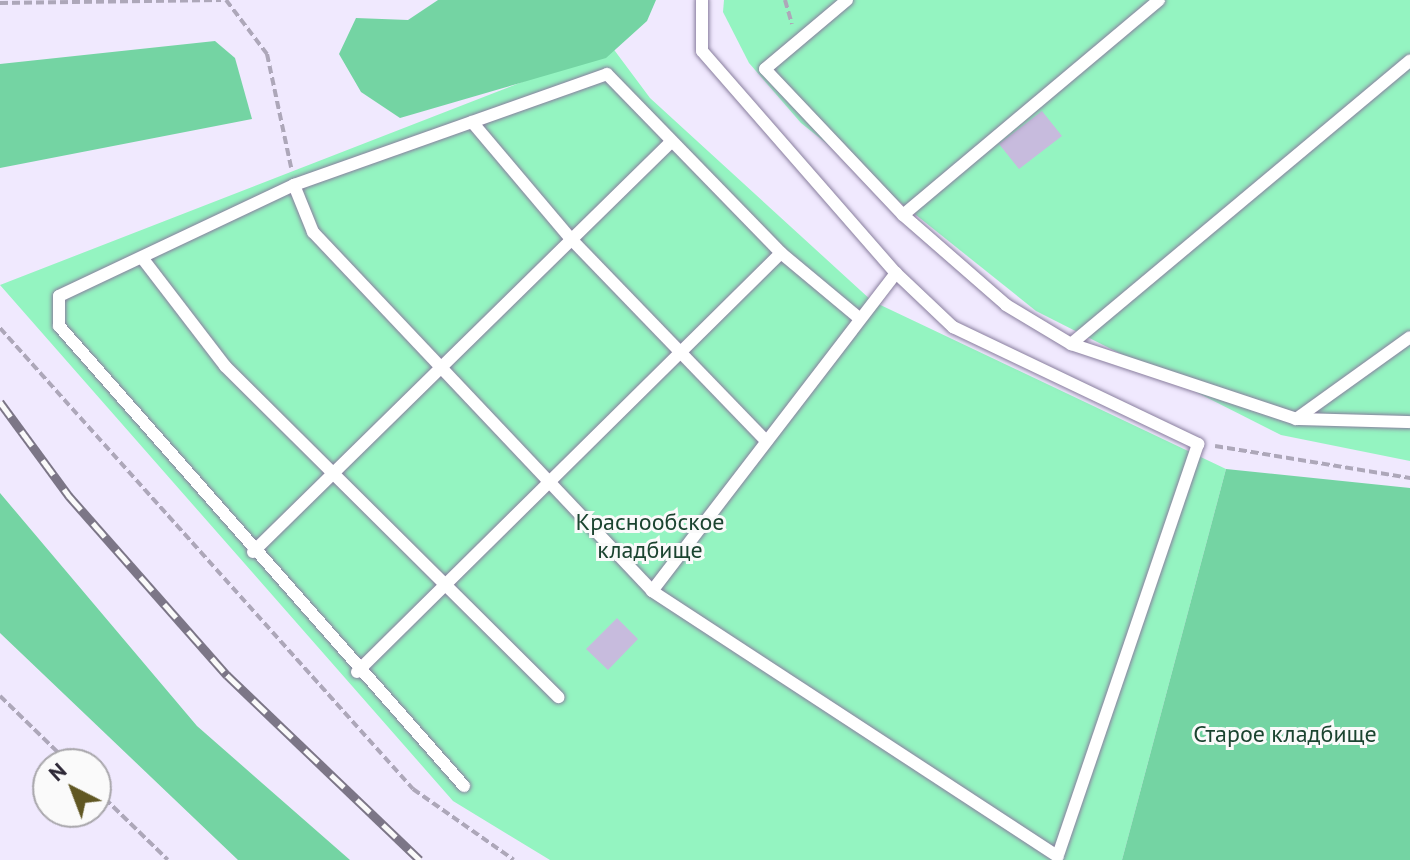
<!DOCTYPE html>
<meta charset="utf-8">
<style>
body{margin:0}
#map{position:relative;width:1410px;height:860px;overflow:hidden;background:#f0e9fe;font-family:"PT Sans",sans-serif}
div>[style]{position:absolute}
.green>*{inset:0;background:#94f4c1}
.forest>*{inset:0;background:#74d4a3}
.building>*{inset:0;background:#c7bbdd}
.path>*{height:4px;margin-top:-2px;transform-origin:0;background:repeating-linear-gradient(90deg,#ada7b9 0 8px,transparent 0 12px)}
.roads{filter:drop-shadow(0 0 2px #897e9e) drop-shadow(0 0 2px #897e9e)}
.lane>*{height:12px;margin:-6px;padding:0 6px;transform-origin:6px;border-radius:6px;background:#fff}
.rail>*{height:9px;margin-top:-4.5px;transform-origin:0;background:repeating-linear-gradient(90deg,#fafafa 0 18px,#7c7687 0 36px);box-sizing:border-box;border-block:2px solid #7c7687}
span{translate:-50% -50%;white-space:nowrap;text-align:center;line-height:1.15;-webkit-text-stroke:6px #fafafa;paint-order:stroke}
.park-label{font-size:24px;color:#1b4430}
.north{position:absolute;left:32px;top:748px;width:80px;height:80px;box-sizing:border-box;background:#fafafa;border:2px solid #a8a6ab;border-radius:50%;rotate:318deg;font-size:22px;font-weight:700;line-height:32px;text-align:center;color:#2c2735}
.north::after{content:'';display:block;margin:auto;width:28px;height:36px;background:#605723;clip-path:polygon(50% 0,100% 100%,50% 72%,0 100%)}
</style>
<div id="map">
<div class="green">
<i style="clip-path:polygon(724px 0,1410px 0,1410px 461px,1281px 435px,1036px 311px,801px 123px,749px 63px,723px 12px)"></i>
<i style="clip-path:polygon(612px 47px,650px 98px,872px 301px,1226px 469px,1122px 860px,550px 860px,453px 801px,0 285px)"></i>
</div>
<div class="forest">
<i style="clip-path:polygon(438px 0,656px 0,647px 21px,606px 58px,400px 118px,361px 92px,339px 54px,356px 18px,408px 20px)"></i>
<i style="clip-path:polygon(215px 41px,235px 58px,252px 119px,0 168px,0 64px)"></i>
<i style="clip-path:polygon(1226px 469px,1410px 488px,1410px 860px,1122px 860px)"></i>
<i style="clip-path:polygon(0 493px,197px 726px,350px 860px,238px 860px,0 633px)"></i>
</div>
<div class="building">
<i style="clip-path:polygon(1042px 111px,1062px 136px,1019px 169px,999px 144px)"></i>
<i style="clip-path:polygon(617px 618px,638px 639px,608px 670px,586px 649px)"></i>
</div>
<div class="path">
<i style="left:226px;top:0;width:68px;rotate:52.8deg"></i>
<i style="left:267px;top:54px;width:116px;rotate:78deg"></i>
<i style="left:785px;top:0;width:25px;rotate:74deg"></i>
<i style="left:0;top:3px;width:221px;rotate:-0.8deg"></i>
<i style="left:0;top:328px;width:619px;rotate:48.14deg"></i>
<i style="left:413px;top:789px;width:123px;rotate:35.1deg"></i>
<i style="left:1215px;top:446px;width:198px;rotate:9.3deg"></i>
<i style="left:0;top:696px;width:98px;rotate:44.2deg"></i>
<i style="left:96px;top:790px;width:100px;rotate:44.2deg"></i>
</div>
<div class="roads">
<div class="lane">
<i style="left:702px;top:0;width:51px;rotate:90deg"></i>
<i style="left:702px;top:51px;width:295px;rotate:48.9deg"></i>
<i style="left:896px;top:273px;width:79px;rotate:43.5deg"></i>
<i style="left:953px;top:327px;width:272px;rotate:25.5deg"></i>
<i style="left:1198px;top:444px;width:432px;rotate:108.8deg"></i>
<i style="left:847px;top:0;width:107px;rotate:139.9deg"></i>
<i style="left:765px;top:69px;width:201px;rotate:46.6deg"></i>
<i style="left:903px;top:215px;width:137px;rotate:41.1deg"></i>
<i style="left:1006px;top:305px;width:76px;rotate:31deg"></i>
<i style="left:1071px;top:344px;width:237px;rotate:18.4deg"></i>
<i style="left:1296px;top:419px;width:114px;rotate:1.5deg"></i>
<i style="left:472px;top:122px;width:153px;rotate:49.8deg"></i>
<i style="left:571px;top:239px;width:281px;rotate:46deg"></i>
<i style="left:294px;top:185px;width:51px;rotate:68deg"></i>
<i style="left:313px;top:232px;width:494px;rotate:46.6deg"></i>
<i style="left:652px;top:591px;width:485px;rotate:33.2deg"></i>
<i style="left:903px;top:215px;width:334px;rotate:-40deg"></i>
<i style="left:143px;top:259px;width:135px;rotate:52.5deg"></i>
<i style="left:225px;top:366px;width:470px;rotate:44.8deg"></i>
<i style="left:1071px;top:344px;width:442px;rotate:-39.9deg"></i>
<i style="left:1296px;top:419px;width:140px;rotate:-35.7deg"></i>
<i style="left:253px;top:552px;width:586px;rotate:-44.45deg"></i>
<i style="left:652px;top:591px;width:401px;rotate:-52.5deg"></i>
<i style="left:357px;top:672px;width:596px;rotate:-44.66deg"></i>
<i style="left:464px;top:786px;width:613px;rotate:-131.36deg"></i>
<i style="left:59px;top:326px;width:30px;rotate:-90deg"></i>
<i style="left:59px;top:296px;width:260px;rotate:-25.3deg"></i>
<i style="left:294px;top:185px;width:332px;rotate:-19.5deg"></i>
<i style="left:607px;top:74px;width:250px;rotate:45.8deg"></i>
<i style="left:781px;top:253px;width:102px;rotate:39.8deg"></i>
</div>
</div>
<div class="rail">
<i style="left:0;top:402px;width:117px;rotate:53.7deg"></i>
<i style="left:69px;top:496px;width:239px;rotate:48.6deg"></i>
<i style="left:227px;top:675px;width:267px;rotate:43.8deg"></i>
</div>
<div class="park-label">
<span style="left:650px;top:536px">Краснообское<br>кладбище</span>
<span style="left:1285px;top:734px">Старое кладбище</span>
</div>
<div class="north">N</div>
</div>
